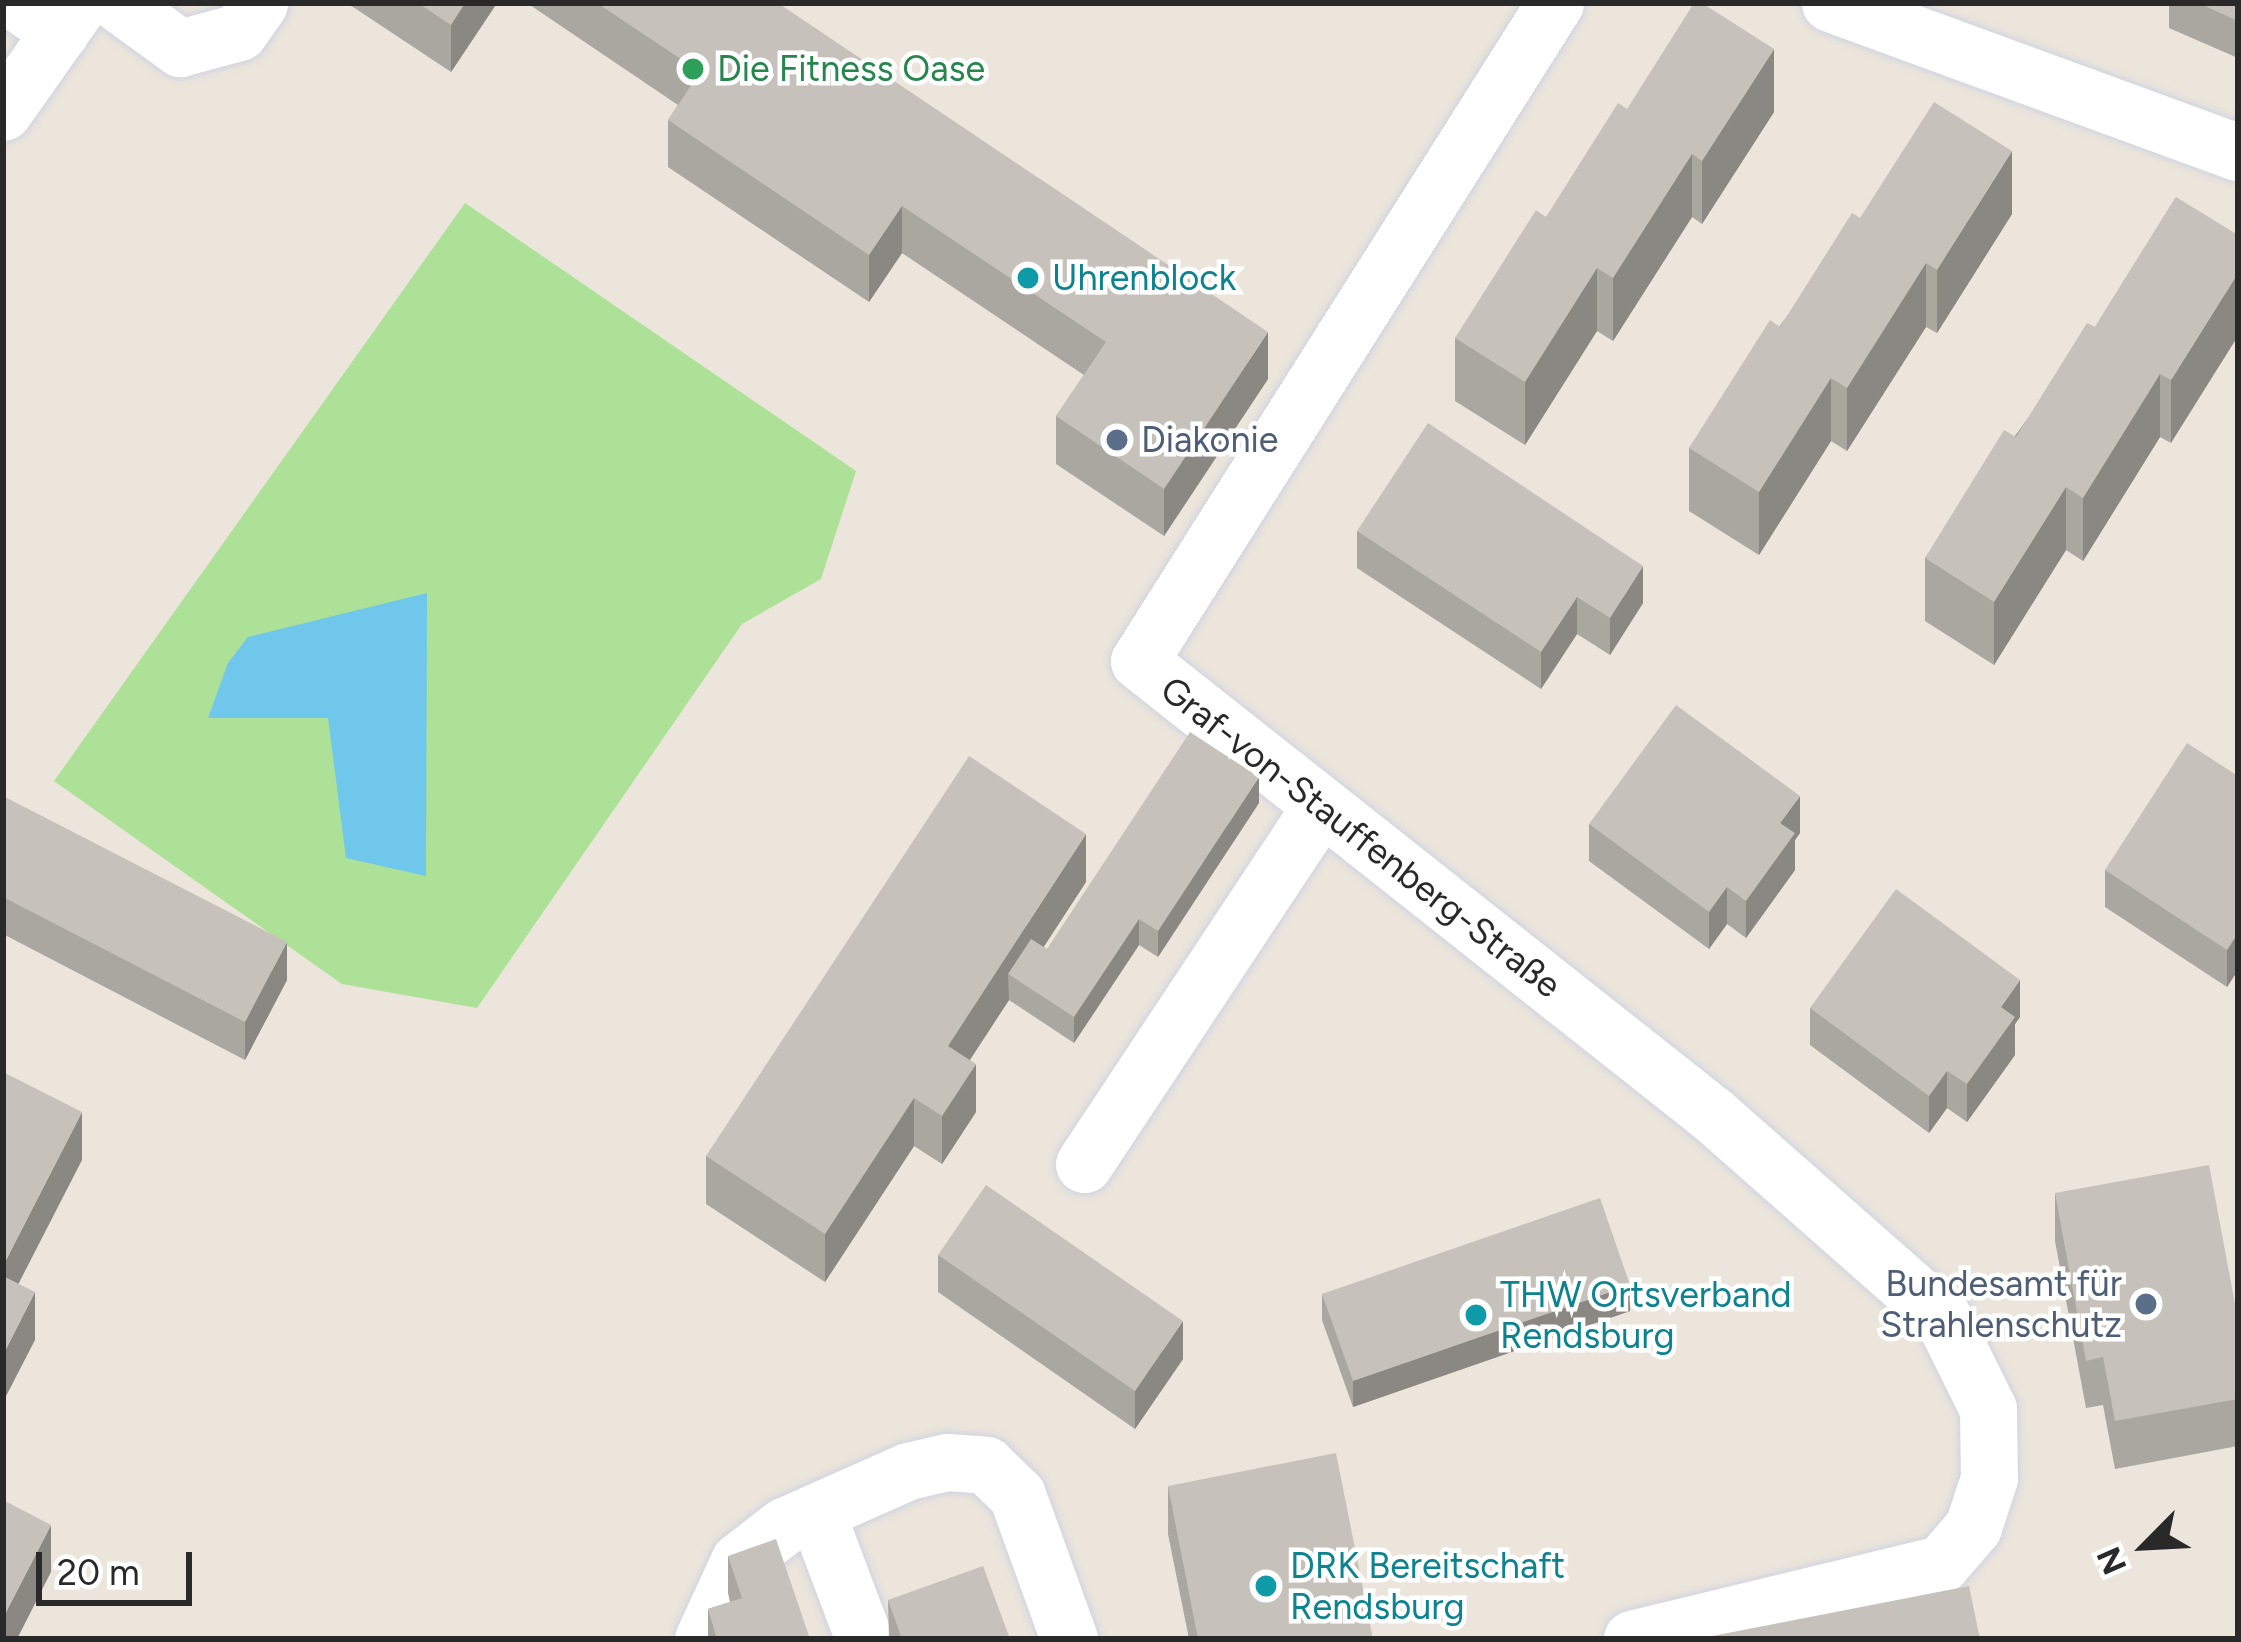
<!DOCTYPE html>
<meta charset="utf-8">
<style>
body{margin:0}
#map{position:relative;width:2241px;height:1642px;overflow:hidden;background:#ebe5db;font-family:Figtree,sans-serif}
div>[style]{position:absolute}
.green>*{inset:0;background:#aee198}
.water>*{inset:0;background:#6fc7ec}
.roads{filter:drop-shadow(0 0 3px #d0d3e2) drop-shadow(0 0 3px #d0d3e2)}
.minor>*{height:57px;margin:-28.5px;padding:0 28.5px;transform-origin:28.5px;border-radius:28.5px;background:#fff}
.wall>*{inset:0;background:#aaa6a0}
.shaded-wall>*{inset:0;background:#8b8782}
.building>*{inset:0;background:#c6c1ba}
.dots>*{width:33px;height:33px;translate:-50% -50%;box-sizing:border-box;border:6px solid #fff;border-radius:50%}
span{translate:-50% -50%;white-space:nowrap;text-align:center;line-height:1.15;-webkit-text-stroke:9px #fff;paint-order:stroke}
.leisure-label{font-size:36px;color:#27864d}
.left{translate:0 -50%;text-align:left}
.culture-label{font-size:36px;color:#0d838f}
.service-label{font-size:36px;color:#4e5e75}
.right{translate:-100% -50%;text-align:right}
.street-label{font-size:36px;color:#292929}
.frame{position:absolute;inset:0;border:6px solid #292929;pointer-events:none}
.north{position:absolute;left:2085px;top:1486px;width:120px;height:120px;-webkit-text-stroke:9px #fff;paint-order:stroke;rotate:246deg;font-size:33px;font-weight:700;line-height:48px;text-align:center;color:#292929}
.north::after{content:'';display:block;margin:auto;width:42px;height:54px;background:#292929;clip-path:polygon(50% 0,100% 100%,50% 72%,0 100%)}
.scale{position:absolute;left:36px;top:1552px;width:156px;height:54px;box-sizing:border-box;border:6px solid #292929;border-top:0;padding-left:15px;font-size:36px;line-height:42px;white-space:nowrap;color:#292929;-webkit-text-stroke:9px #fff;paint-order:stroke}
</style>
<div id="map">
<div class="green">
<i style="clip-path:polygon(465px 203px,856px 471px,821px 579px,742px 624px,477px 1008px,342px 984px,54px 781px)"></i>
</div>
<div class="water">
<i style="clip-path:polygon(427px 593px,426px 876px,346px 858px,328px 718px,208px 718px,228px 663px,248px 637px)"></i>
</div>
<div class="roads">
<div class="minor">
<i style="left:18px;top:3px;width:51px;rotate:34.6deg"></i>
<i style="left:118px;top:3px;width:77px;rotate:36deg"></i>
<i style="left:180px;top:48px;width:61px;rotate:-15.2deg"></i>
<i style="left:239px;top:32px;width:35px;rotate:-55deg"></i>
<i style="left:1555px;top:3px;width:778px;rotate:122.3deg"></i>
<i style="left:1139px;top:661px;width:732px;rotate:38.34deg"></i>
<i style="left:1713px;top:1115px;width:307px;rotate:41.4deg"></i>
<i style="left:1943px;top:1318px;width:102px;rotate:63.7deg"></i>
<i style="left:1988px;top:1409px;width:69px;rotate:89.2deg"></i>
<i style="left:1989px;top:1478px;width:52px;rotate:108.1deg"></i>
<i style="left:1973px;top:1527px;width:49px;rotate:130.9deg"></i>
<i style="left:1941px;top:1564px;width:318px;rotate:166.4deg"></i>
<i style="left:1830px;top:3px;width:434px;rotate:20.1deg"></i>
<i style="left:3px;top:112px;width:133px;rotate:-54.8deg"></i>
<i style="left:1084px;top:1164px;width:429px;rotate:-56.5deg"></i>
<i style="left:816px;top:1512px;width:136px;rotate:69.3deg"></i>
<i style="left:703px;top:1639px;width:86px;rotate:-65.2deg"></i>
<i style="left:739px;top:1561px;width:57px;rotate:-37.9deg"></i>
<i style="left:784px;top:1526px;width:136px;rotate:-23.9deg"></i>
<i style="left:908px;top:1471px;width:40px;rotate:-13deg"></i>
<i style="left:947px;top:1462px;width:39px;rotate:4deg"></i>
<i style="left:986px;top:1465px;width:43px;rotate:44.1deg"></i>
<i style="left:1017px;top:1495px;width:153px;rotate:70.1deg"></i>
</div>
</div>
<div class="wall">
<i style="clip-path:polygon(347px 3px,497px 3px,451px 72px)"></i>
<i style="clip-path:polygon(527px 3px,778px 3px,1268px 379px,1164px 536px,1056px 464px,1056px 416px,1084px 375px,902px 253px,869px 302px,668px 167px,668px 120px,678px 105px)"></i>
<i style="clip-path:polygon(2169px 3px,2238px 3px,2238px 58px,2169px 28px)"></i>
<i style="clip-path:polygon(1627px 109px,1774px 112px,1702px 224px,1692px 217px,1613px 341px,1597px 331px,1525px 445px,1455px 401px,1455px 338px)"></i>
<i style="clip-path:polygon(2176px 197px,2171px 443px,2160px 437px,2083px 561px,2066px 550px,1994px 665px,1925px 621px,1925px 558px,2095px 327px)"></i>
<i style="clip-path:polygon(2012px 214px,1937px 333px,1926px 327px,1847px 451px,1831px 441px,1759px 555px,1689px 511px,1689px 448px,1860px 218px)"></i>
<i style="clip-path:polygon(1357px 531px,1643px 603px,1610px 655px,1577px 634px,1541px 689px,1357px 568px)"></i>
<i style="clip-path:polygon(2238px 776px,2238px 970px,2227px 987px,2105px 907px,2105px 870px)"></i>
<i style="clip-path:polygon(3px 796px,287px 980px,245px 1060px,3px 934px)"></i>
<i style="clip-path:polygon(1259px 803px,1158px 957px,1139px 945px,1074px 1043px,1009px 1000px,970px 1060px,976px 1112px,942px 1164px,914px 1146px,825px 1282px,706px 1204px,706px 1156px,1086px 882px,1043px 947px,1047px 949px)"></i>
<i style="clip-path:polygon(1589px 824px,1800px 833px,1795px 840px,1795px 870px,1746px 938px,1727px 924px,1709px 949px,1589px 861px)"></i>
<i style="clip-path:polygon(1810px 1008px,2020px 1017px,2015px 1024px,2015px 1055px,1967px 1122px,1947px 1108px,1929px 1133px,1810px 1045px)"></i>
<i style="clip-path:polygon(2055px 1193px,2238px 1320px,2238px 1446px,2115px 1469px,2103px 1405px,2086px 1408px,2055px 1241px)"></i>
<i style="clip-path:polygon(938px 1255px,1183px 1359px,1135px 1429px,938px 1292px)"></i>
<i style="clip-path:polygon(1322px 1294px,1630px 1311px,1353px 1407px,1322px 1320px)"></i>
<i style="clip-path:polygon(1168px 1486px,1373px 1639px,1189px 1639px,1168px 1534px)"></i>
<i style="clip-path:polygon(728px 1556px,810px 1639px,708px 1639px,708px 1609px,730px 1602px,728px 1593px)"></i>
<i style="clip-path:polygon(888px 1600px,1010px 1639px,889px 1639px)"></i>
</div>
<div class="shaded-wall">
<i style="clip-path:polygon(465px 3px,497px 3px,451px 72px,451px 25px)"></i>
<i style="clip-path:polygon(1774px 49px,1774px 112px,1702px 224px,1702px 161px)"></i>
<i style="clip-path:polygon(2012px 151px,2012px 214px,1937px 333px,1937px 270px)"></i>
<i style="clip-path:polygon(1692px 154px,1692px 217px,1613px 341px,1613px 278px)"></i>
<i style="clip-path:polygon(902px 206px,902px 253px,869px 302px,869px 255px)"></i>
<i style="clip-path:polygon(1926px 263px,1926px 327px,1847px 451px,1847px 388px)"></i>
<i style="clip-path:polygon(1597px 268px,1597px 331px,1525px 445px,1525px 382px)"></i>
<i style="clip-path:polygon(2238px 273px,2238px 336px,2171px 443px,2171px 380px)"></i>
<i style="clip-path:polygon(1268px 332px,1268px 379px,1164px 536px,1164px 489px)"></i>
<i style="clip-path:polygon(2160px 374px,2160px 437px,2083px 561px,2083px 498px)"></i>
<i style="clip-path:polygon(1831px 378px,1831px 441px,1759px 555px,1759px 492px)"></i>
<i style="clip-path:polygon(2066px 487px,2066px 550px,1994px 665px,1994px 602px)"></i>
<i style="clip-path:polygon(1643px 566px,1643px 603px,1610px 655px,1610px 618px)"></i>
<i style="clip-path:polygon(1577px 597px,1577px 634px,1541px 689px,1541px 652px)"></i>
<i style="clip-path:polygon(1259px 777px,1259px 803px,1158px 957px,1158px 931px)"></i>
<i style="clip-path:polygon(1800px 796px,1800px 833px,1795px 840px,1795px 870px,1746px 938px,1746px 901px,1780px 823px)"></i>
<i style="clip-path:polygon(1086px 834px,1086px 882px,1021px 982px,1008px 974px,1009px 1000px,948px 1093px,948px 1046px)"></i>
<i style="clip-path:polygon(1727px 887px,1727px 924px,1709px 949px,1709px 912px)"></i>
<i style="clip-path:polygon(1139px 919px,1139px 945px,1074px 1043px,1074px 1017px)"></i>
<i style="clip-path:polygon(2238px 933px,2238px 970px,2227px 987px,2227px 950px)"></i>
<i style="clip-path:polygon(287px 942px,287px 980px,245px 1060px,245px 1022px)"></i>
<i style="clip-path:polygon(2020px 980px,2020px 1017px,2015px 1024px,2015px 1055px,1967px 1122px,1967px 1084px,2001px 1007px)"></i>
<i style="clip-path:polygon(976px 1064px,976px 1112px,942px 1164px,942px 1116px)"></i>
<i style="clip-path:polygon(1947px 1071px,1947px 1108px,1929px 1133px,1929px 1096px)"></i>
<i style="clip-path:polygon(914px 1098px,914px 1146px,825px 1282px,825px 1234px)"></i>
<i style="clip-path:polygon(82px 1112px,82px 1160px,3px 1314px,3px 1266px)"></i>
<i style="clip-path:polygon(1630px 1285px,1630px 1311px,1353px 1407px,1353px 1381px)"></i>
<i style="clip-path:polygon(35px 1292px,35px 1340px,3px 1402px,3px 1355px)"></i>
<i style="clip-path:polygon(1183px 1321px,1183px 1359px,1135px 1429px,1135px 1391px)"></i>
<i style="clip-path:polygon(51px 1525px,51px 1572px,17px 1639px,3px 1639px,3px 1618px)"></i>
</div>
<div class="building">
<i style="clip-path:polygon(418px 3px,465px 3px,451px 25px)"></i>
<i style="clip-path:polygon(597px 3px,778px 3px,1268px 332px,1164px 489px,1056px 416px,1106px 342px,902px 206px,869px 255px,668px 120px,700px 72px)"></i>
<i style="clip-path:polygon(1694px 3px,1702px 3px,1774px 49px,1702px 161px,1692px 154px,1613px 278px,1597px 268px,1525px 382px,1455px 338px,1536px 210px,1546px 217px,1618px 103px,1627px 109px)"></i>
<i style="clip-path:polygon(2198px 3px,2238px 3px,2238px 21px)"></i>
<i style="clip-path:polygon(1934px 102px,2012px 151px,1937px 270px,1926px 263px,1847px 388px,1831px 378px,1759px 492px,1689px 448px,1770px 320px,1780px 327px,1852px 213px,1860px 218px)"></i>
<i style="clip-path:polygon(2176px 197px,2238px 235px,2238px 273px,2171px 380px,2160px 374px,2083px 498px,2066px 487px,1994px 602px,1925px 558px,2004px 430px,2016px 437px,2087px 323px,2095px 327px)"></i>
<i style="clip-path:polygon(1428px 423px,1643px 566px,1610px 618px,1577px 597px,1541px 652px,1357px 531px)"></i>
<i style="clip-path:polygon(1676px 705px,1800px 796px,1780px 823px,1795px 833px,1746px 901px,1727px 887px,1709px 912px,1589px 824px)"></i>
<i style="clip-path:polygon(1190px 732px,1259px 777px,1158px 931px,1139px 919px,1074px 1017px,1008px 974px,1031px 939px,1047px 949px)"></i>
<i style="clip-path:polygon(2187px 743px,2238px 776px,2238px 933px,2227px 950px,2105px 870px)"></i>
<i style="clip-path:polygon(969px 756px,1086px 834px,948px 1046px,976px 1064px,942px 1116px,914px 1098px,825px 1234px,706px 1156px)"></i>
<i style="clip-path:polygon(3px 796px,287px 942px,245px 1022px,3px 897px)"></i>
<i style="clip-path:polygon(1896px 889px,2020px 980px,2001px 1007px,2015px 1017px,1967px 1084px,1947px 1071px,1929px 1096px,1810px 1008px)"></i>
<i style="clip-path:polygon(3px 1072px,82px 1112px,3px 1266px)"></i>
<i style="clip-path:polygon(2209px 1165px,2238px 1320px,2238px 1399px,2115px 1421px,2103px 1357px,2086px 1361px,2055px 1193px)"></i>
<i style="clip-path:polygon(986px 1185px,1183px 1321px,1135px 1391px,938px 1255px)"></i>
<i style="clip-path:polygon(1600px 1198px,1630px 1285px,1353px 1381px,1322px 1294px)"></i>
<i style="clip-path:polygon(3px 1276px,35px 1292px,3px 1355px)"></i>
<i style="clip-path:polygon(1336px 1453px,1373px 1639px,1198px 1639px,1168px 1486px)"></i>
<i style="clip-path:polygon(3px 1500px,51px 1525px,3px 1618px)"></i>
<i style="clip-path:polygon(776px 1539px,810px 1639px,717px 1639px,708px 1609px,742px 1598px,728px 1556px)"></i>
<i style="clip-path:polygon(983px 1566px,1010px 1639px,902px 1639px,888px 1600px)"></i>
<i style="clip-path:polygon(1969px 1586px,1980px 1639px,1697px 1639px)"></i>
</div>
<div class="dots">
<i style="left:693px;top:69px;background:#2e9e5b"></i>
<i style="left:1028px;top:278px;background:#0f9aa8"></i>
<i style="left:1117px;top:440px;background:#5c6f8a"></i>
<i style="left:2146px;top:1304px;background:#5c6f8a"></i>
<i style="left:1476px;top:1315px;background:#0f9aa8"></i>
<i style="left:1266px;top:1586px;background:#0f9aa8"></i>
</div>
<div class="leisure-label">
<span class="left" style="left:717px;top:69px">Die Fitness Oase</span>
</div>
<div class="culture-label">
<span class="left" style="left:1052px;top:278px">Uhrenblock</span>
<span class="left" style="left:1500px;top:1315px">THW Ortsverband<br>Rendsburg</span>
<span class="left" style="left:1290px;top:1586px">DRK Bereitschaft<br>Rendsburg</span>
</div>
<div class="service-label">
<span class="left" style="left:1141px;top:440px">Diakonie</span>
<span class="right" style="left:2122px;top:1304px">Bundesamt für<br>Strahlenschutz</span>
</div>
<div class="street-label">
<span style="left:1361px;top:837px;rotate:38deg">Graf-von-Stauffenberg-Straße</span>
</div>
<div class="frame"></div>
<div class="north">N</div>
<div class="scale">20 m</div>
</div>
